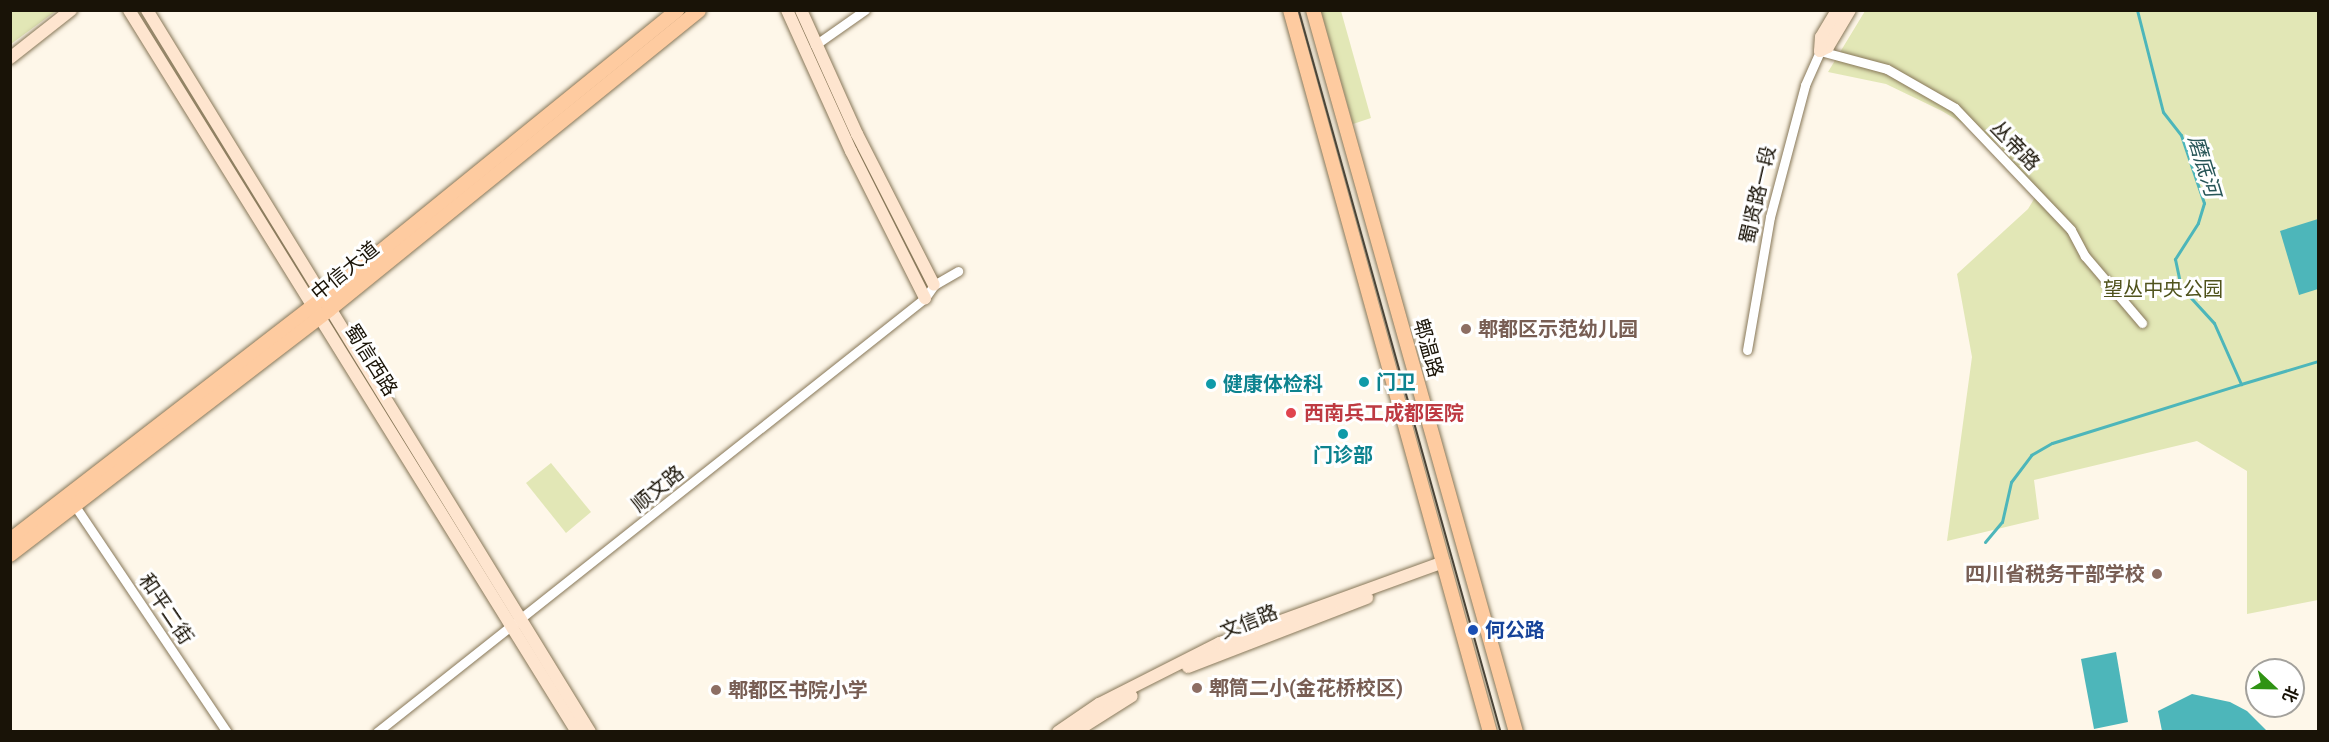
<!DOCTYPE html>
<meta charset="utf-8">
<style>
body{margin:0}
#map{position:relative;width:2329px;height:742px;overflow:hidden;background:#fef7e9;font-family:Roboto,"Noto Sans SC",sans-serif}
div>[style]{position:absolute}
.green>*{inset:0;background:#e2e7b6}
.water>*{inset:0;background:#4db6ba}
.stream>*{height:3px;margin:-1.5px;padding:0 1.5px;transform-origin:1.5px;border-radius:1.5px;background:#4db6ba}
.roads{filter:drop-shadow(0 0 2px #877758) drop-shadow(0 0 2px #877758)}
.street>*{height:9px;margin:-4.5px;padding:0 4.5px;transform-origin:4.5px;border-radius:4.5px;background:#fff}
.secondary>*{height:12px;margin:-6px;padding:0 6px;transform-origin:6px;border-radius:6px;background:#fee5cf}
.primary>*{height:14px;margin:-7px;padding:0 7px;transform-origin:7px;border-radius:7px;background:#fecba0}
.tram>*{height:1.5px;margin:-0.75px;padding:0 0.75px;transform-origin:0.75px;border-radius:0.75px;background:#4a4438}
.dots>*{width:16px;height:16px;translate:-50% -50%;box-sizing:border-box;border:3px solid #fff;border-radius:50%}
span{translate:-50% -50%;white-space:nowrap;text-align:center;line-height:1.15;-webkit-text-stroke:6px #fff;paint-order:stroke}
.street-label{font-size:20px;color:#191307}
.park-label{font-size:20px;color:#50531d}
.education-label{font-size:20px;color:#785e54;font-weight:700}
.left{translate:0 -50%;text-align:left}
.right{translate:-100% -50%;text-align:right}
.culture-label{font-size:20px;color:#0d838f;font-weight:700}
.health-label{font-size:20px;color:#be3a42;font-weight:700}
.transit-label{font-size:20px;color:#164399;font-weight:700}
.water-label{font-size:21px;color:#275557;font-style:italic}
.frame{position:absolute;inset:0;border:12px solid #191307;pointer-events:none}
.north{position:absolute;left:2245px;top:658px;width:60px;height:60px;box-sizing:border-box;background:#fff;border:2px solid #a3a19c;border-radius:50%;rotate:112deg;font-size:16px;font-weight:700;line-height:24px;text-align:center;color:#191307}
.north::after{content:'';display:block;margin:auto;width:21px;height:27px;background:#2f9314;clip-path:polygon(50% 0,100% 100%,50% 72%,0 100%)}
</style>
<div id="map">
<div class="green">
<i style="clip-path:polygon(11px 10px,56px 10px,56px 11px,11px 44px)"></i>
<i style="clip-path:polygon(1321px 11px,1341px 11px,1371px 118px,1353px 124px)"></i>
<i style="clip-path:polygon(1865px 11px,2318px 11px,2318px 600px,2247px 614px,2247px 471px,2197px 441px,2034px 480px,2039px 519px,1947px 541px,1972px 357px,1957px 274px,2028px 209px,2037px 194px,1999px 145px,1942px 111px,1886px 84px,1828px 72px)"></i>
<i style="clip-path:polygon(551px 463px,591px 512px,566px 533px,526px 483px)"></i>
</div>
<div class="water">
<i style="clip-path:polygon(2318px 219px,2318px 289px,2299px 295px,2280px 231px)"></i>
<i style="clip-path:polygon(2116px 652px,2128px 722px,2094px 729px,2081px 659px)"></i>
<i style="clip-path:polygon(2192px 694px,2230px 702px,2247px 711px,2266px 730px,2162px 731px,2158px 711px)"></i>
</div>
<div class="stream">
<i style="left:2137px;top:10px;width:105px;rotate:75.7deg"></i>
<i style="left:2163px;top:112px;width:29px;rotate:52deg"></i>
<i style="left:2181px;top:135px;width:72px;rotate:71.3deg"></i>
<i style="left:2204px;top:203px;width:21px;rotate:107deg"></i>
<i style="left:2198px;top:223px;width:43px;rotate:122.6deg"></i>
<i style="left:2175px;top:259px;width:29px;rotate:78deg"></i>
<i style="left:2181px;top:287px;width:49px;rotate:47.5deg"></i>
<i style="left:2214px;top:323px;width:67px;rotate:66.1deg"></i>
<i style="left:2241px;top:384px;width:80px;rotate:-16.6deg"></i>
<i style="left:1985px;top:542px;width:26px;rotate:-50deg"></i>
<i style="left:2002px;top:522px;width:41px;rotate:-77.3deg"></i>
<i style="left:2011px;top:482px;width:34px;rotate:-53deg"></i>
<i style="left:2031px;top:455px;width:24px;rotate:-30deg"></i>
<i style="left:2052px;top:443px;width:198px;rotate:-17.3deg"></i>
</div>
<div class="roads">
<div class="street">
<i style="left:815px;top:45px;width:61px;rotate:-35deg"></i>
<i style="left:1747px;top:350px;width:135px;rotate:-80.2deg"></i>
<i style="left:1770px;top:217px;width:137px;rotate:-75.1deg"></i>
<i style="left:1805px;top:85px;width:37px;rotate:-66deg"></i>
<i style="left:1820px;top:51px;width:69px;rotate:15deg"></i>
<i style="left:1887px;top:69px;width:78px;rotate:29.8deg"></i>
<i style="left:1955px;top:108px;width:168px;rotate:46.4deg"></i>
<i style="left:2071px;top:230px;width:30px;rotate:62deg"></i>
<i style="left:2085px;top:256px;width:88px;rotate:49.6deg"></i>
<i style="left:75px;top:506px;width:272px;rotate:56.1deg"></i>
<i style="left:377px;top:732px;width:699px;rotate:-38.38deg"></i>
<i style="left:925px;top:298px;width:16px;rotate:-55deg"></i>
<i style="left:934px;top:285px;width:28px;rotate:-30deg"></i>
</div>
<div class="secondary">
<i style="left:129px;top:10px;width:850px;rotate:58.18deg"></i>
<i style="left:147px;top:10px;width:847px;rotate:58.47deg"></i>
<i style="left:787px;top:10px;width:155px;rotate:65.6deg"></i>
<i style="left:851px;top:151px;width:165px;rotate:63.3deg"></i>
<i style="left:801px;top:10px;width:136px;rotate:65.7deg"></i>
<i style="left:857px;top:134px;width:169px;rotate:63deg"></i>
<i style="left:1820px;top:51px;width:9px;rotate:-27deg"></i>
<i style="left:1828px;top:47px;width:43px;rotate:-59.3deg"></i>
<i style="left:1820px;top:51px;width:14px;rotate:-86deg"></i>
<i style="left:1821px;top:37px;width:31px;rotate:-59deg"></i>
<i style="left:10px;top:58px;width:78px;rotate:-38.2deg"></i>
<i style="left:1188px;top:667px;width:192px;rotate:-21.1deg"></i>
<i style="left:1058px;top:732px;width:50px;rotate:-34.3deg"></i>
<i style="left:1099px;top:704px;width:136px;rotate:-26.8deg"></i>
<i style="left:1220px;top:643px;width:238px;rotate:-19.9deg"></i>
<i style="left:1075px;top:732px;width:67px;rotate:-32.3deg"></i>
</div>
<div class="primary">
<i style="left:1290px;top:10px;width:749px;rotate:74.52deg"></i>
<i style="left:1313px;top:10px;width:750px;rotate:74.3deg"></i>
<i style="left:10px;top:540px;width:394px;rotate:-37.7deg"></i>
<i style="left:322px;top:299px;width:458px;rotate:-39.1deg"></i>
<i style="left:10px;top:555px;width:402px;rotate:-37.5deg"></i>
<i style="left:329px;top:310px;width:476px;rotate:-39deg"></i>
</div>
</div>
<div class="tram">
<i style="left:1299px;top:10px;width:750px;rotate:74.37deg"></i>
</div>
<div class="dots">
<i style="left:1466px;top:329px;background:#8d6e63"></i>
<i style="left:1364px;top:382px;background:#0f9aa8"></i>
<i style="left:1211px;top:384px;background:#0f9aa8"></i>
<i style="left:1291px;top:413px;background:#e0444e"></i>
<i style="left:1343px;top:434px;background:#0f9aa8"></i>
<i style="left:2157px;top:574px;background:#8d6e63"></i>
<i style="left:1473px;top:630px;background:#1a4fb4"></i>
<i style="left:1197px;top:688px;background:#8d6e63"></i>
<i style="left:716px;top:690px;background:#8d6e63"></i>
</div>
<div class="street-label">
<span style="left:2015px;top:146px;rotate:46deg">丛帝路</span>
<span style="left:1758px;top:195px;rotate:-77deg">蜀贤路一段</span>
<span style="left:345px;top:271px;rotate:-39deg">中信大道</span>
<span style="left:1428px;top:348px;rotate:74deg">郫温路</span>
<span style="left:371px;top:360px;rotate:58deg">蜀信西路</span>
<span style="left:658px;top:489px;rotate:-39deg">顺文路</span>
<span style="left:166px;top:609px;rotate:56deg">和平二街</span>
<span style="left:1249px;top:622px;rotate:-21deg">文信路</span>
</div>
<div class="park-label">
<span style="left:2163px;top:289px">望丛中央公园</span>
</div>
<div class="education-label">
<span class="left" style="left:1478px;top:329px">郫都区示范幼儿园</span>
<span class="right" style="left:2145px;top:574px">四川省税务干部学校</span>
<span class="left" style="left:1209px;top:688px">郫筒二小(金花桥校区)</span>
<span class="left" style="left:728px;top:690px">郫都区书院小学</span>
</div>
<div class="culture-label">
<span class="left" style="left:1376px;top:382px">门卫</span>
<span class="left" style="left:1223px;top:384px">健康体检科</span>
<span style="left:1343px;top:455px">门诊部</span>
</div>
<div class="health-label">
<span class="left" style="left:1304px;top:413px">西南兵工成都医院</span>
</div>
<div class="transit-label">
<span class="left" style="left:1485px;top:630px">何公路</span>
</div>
<div class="water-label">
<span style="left:2204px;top:166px;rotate:73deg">磨底河</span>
</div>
<div class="frame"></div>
<div class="north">北</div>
</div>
